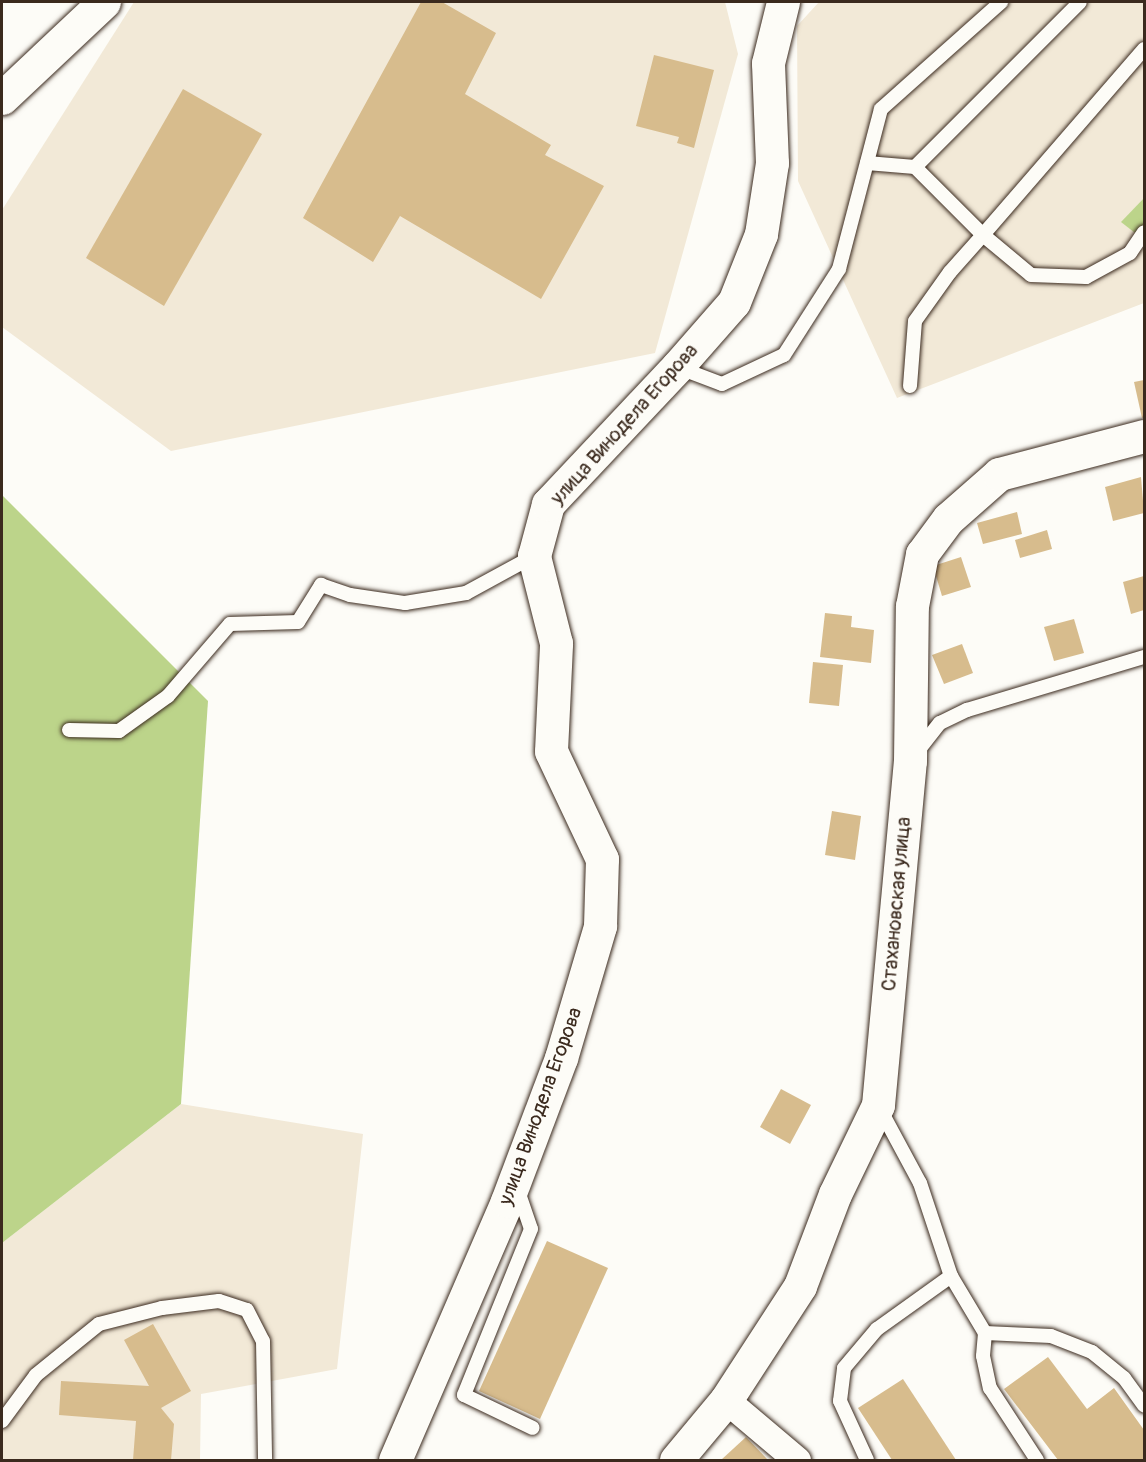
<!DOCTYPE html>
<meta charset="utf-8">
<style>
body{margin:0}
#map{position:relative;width:1146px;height:1462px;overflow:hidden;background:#fdfcf7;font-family:Pangolin,sans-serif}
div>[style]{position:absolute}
.built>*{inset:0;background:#f2e9d7}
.green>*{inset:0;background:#bcd48a}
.building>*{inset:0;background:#d7bc8d}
.roads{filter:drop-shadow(0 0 2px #3b2a1e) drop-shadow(0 0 2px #3b2a1e)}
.service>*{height:14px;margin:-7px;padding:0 7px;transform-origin:7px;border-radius:7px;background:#fdfcf7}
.minor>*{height:27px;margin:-13.5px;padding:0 13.5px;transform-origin:13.5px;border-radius:13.5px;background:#fdfcf7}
.secondary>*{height:33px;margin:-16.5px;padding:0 16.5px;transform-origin:16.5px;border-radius:16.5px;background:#fdfcf7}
span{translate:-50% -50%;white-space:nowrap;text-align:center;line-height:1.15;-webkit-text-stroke:6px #fdfcf7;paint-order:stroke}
.street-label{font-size:20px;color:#3b2a1e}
.frame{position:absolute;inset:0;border:3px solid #3b2a1e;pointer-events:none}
</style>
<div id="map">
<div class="built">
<i style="clip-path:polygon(134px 2px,725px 2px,738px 54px,655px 353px,171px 451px,2px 327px,2px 210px)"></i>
<i style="clip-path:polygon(819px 2px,1144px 2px,1144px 198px,1122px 222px,1144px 240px,1144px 303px,897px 398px,798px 181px,797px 26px)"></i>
<i style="clip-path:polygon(181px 1104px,363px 1134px,337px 1369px,201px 1394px,200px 1460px,2px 1460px,2px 1243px)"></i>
</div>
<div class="green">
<i style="clip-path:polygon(1144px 198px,1144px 240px,1121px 222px)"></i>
<i style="clip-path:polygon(2px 495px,208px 701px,181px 1104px,2px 1243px)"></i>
</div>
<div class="building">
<i style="clip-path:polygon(421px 2px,442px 2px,496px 33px,465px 94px,551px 145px,545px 155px,604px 186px,541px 299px,400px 216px,373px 262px,303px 218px)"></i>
<i style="clip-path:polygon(654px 55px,714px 70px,694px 148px,677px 143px,679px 137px,636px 126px)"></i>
<i style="clip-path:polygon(183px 89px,262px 134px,164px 306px,86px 258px)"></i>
<i style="clip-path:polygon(1144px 380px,1144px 417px,1142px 418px,1134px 382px)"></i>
<i style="clip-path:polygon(1141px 477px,1144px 513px,1113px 521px,1105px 487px)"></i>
<i style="clip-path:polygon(1017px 512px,1022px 534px,983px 544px,977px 523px)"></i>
<i style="clip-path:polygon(1047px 530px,1052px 549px,1020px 558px,1015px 540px)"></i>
<i style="clip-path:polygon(961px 557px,971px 587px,942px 596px,933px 566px)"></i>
<i style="clip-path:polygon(1144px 576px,1144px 610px,1131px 614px,1123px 582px)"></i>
<i style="clip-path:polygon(825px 613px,852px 616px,851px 627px,874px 630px,871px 663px,820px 657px)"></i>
<i style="clip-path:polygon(1074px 619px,1084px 653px,1054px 661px,1044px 627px)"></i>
<i style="clip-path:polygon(962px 644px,973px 673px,944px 684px,932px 655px)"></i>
<i style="clip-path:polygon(813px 662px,843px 665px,839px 706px,809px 703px)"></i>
<i style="clip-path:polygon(832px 811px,861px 816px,855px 860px,825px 855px)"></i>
<i style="clip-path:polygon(781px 1089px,811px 1105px,790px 1144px,760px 1127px)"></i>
<i style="clip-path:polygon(547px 1241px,608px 1268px,540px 1419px,479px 1391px)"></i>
<i style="clip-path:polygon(153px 1324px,191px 1391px,161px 1408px,174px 1424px,171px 1460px,133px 1460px,136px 1421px,59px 1415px,61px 1381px,149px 1386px,124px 1340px)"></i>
<i style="clip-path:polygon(1048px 1357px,1087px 1409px,1114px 1388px,1144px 1430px,1144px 1460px,1058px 1460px,1004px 1389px)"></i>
<i style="clip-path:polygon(903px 1379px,956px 1460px,892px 1460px,858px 1408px)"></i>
<i style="clip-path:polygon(746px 1437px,768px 1460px,721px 1460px)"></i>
</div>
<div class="roads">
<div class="service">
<i style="left:1144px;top:49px;width:246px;rotate:130.9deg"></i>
<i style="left:983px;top:235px;width:62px;rotate:39.8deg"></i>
<i style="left:1031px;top:275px;width:55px;rotate:2.1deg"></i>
<i style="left:1086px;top:277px;width:50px;rotate:-28.6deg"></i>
<i style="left:1130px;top:253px;width:25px;rotate:-56deg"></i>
<i style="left:867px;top:163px;width:48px;rotate:4.8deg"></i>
<i style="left:915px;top:167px;width:233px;rotate:-45deg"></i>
<i style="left:677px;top:367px;width:48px;rotate:20.7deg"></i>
<i style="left:722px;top:384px;width:68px;rotate:-25.1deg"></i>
<i style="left:784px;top:355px;width:102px;rotate:-57.4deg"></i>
<i style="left:839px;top:269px;width:165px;rotate:-75.3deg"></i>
<i style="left:881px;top:109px;width:161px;rotate:-41.7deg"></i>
<i style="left:910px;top:386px;width:65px;rotate:-85.6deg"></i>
<i style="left:915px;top:321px;width:60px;rotate:-54.5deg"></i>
<i style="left:950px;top:272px;width:50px;rotate:-48.3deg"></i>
<i style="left:983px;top:235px;width:96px;rotate:-135deg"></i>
<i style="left:69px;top:730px;width:50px;rotate:1.1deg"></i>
<i style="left:119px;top:731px;width:60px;rotate:-35.5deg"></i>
<i style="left:168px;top:696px;width:95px;rotate:-49.3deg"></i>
<i style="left:230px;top:624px;width:68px;rotate:-1.7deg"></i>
<i style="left:298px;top:622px;width:44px;rotate:-58.1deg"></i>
<i style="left:321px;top:585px;width:31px;rotate:19deg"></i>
<i style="left:350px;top:595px;width:56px;rotate:8.3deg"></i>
<i style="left:405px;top:603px;width:62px;rotate:-9.3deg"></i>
<i style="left:466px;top:593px;width:77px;rotate:-28.6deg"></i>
<i style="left:917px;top:752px;width:37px;rotate:-52deg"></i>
<i style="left:940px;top:723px;width:30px;rotate:-26deg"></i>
<i style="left:967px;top:710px;width:185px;rotate:-16.7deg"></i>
<i style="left:879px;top:1107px;width:86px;rotate:61.7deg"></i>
<i style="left:920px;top:1183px;width:98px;rotate:71.6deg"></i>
<i style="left:951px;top:1276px;width:66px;rotate:59.2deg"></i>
<i style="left:985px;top:1333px;width:23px;rotate:95deg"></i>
<i style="left:983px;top:1356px;width:33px;rotate:78deg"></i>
<i style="left:990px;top:1388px;width:86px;rotate:56.9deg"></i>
<i style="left:517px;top:1188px;width:43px;rotate:71.1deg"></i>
<i style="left:531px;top:1229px;width:179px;rotate:112deg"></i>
<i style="left:464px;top:1395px;width:76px;rotate:25.6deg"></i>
<i style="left:985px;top:1333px;width:66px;rotate:2.6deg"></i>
<i style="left:1051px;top:1336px;width:44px;rotate:21.3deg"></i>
<i style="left:1092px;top:1352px;width:41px;rotate:39.1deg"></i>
<i style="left:1124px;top:1378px;width:34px;rotate:54deg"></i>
<i style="left:2px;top:1421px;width:57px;rotate:-53.5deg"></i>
<i style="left:36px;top:1375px;width:81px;rotate:-39deg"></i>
<i style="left:99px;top:1324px;width:65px;rotate:-14.3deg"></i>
<i style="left:162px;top:1308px;width:57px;rotate:-7deg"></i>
<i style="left:219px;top:1301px;width:29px;rotate:18deg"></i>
<i style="left:247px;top:1310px;width:35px;rotate:63deg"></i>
<i style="left:263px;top:1341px;width:119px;rotate:89deg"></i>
<i style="left:867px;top:1460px;width:65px;rotate:-114.6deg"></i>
<i style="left:840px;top:1401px;width:33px;rotate:-83deg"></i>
<i style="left:844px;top:1368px;width:51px;rotate:-49.8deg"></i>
<i style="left:877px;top:1329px;width:91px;rotate:-35.6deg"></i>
</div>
<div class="minor">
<i style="left:726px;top:1400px;width:93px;rotate:40.2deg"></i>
</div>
<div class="secondary">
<i style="left:2px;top:98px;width:140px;rotate:-43.3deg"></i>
<i style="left:395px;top:1460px;width:282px;rotate:-66.6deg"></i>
<i style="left:507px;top:1201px;width:153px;rotate:-69.3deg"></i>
<i style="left:561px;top:1058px;width:138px;rotate:-73.5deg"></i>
<i style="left:600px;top:926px;width:67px;rotate:-88.3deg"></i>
<i style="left:602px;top:859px;width:119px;rotate:-115.3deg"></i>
<i style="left:551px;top:751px;width:108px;rotate:-87.3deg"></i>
<i style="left:556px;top:643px;width:90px;rotate:-104.2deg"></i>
<i style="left:534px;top:556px;width:54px;rotate:-74.9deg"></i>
<i style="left:548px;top:504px;width:188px;rotate:-46.7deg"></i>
<i style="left:677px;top:367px;width:86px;rotate:-48.8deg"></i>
<i style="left:734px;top:302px;width:73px;rotate:-68.3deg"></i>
<i style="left:761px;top:234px;width:72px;rotate:-81.2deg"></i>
<i style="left:772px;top:163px;width:100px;rotate:-92.3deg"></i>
<i style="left:768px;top:63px;width:63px;rotate:-76.2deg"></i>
<i style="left:676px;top:1460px;width:78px;rotate:-50.2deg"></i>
<i style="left:726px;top:1400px;width:136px;rotate:-57deg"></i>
<i style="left:800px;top:1286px;width:98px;rotate:-69.2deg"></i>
<i style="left:835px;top:1194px;width:99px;rotate:-64.2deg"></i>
<i style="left:878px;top:1105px;width:345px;rotate:-84.7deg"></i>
<i style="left:910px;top:761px;width:155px;rotate:-89.3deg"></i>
<i style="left:912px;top:606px;width:53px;rotate:-79.1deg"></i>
<i style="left:922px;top:554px;width:44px;rotate:-53.4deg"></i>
<i style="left:948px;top:519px;width:68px;rotate:-41.4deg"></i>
<i style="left:999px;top:474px;width:150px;rotate:-14.7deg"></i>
</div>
</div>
<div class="street-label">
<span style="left:624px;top:424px;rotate:-48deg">улица Винодела Егорова</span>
<span style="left:896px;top:904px;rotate:-85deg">Стахановская улица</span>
<span style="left:540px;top:1106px;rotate:-70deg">улица Винодела Егорова</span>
</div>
<div class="frame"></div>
</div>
